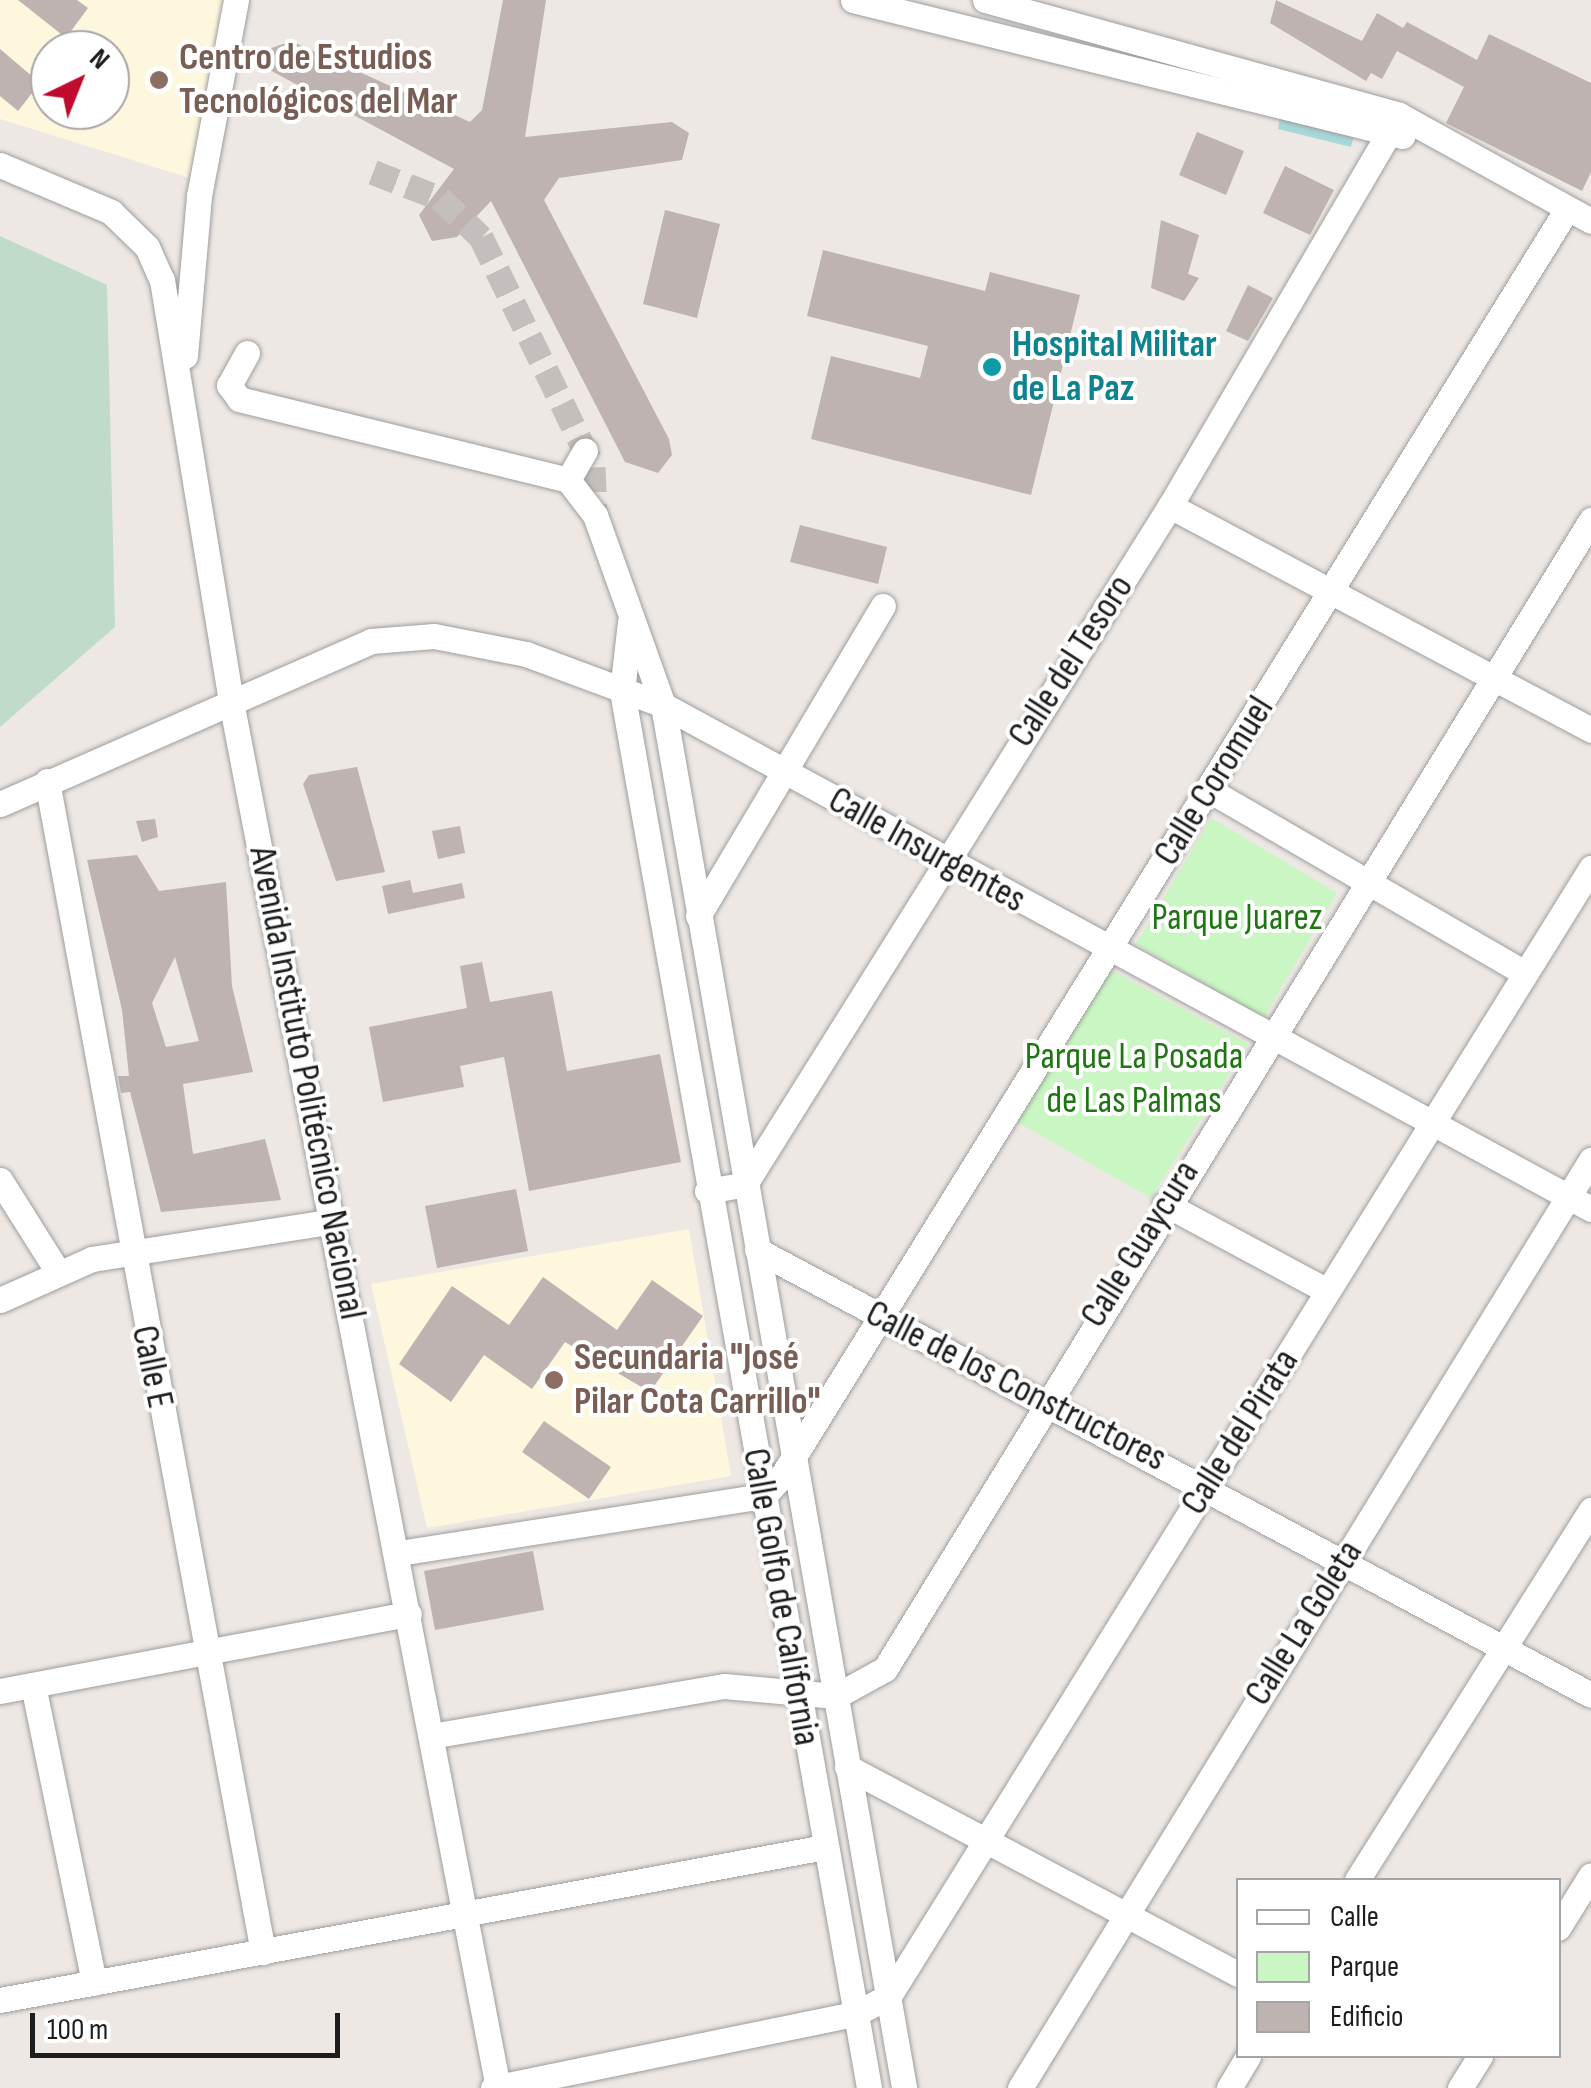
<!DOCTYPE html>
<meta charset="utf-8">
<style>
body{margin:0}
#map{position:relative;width:1591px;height:2088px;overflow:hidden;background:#eee8e4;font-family:"Sofia Sans Condensed",sans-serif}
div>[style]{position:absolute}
.education>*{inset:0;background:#fdf7dd}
.wetland>*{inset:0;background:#c1dbca}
.park>*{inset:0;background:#c9f6c2}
.water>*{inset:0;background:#a6d8d9}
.building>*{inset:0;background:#beb3b0}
.minor-tunnel>*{height:25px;margin-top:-12.5px;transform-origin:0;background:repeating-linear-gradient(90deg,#c4bfbc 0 25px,transparent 0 37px)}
.roads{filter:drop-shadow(0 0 2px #9e9e9e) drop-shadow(0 0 2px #9e9e9e)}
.minor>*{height:25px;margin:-12.5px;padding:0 12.5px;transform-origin:12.5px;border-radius:12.5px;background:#fff}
.dots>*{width:28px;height:28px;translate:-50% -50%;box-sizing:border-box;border:5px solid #fff;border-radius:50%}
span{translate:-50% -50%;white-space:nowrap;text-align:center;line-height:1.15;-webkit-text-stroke:8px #fff;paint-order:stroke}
.education-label{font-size:38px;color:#785e54;font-weight:700}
.left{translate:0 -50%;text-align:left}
.culture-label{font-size:38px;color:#0d838f;font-weight:700}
.street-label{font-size:38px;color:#1d1d1d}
.park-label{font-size:38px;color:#1d7611}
.legend{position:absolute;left:1236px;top:1878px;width:325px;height:180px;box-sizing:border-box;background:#fff;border:2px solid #a5a5a5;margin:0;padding:12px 18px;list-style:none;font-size:30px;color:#1d1d1d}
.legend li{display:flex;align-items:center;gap:20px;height:50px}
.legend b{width:50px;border:2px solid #a5a5a5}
.north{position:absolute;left:30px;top:30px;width:100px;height:100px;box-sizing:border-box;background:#fff;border:2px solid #a5a5a5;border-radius:50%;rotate:43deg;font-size:28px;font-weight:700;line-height:40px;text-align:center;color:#1d1d1d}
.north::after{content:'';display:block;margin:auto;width:35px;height:45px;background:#c00a2e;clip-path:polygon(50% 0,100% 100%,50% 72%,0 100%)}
.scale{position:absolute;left:30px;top:2013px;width:310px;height:45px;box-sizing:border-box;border:5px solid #1d1d1d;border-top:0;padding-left:12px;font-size:30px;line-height:35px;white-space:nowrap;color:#1d1d1d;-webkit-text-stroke:8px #fff;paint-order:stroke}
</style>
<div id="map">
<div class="education">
<i style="clip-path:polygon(evenodd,0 0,224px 0,190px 178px,0 119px,0 0,50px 50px,110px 50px,110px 110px,50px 110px,50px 50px)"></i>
<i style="clip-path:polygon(689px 1229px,731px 1476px,427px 1528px,371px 1284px)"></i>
</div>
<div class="wetland">
<i style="clip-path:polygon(0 236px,107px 285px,115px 627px,0 727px)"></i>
</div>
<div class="park">
<i style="clip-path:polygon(1211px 818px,1337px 893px,1263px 1019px,1136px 944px)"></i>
<i style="clip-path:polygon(1109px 969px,1248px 1044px,1151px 1198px,1017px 1122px)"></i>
</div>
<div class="water">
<i style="clip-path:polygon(1280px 117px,1354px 135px,1351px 147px,1278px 129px)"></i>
</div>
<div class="building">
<i style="clip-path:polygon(18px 0,77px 0,88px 8px,66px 38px)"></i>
<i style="clip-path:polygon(503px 0,546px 0,525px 137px,672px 122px,689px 133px,682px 160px,559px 178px,544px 200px,669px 439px,672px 455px,658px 473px,625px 462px,491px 201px,457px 237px,432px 241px,419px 215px,454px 169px,266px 68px,269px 49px,291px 41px,470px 122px,482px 110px)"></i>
<i style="clip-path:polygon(1276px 0,1362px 41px,1377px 13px,1403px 28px,1407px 22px,1477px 60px,1489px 34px,1591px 83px,1591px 172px,1582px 191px,1446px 123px,1464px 87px,1397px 51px,1382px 79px,1371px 73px,1366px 81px,1270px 23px)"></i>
<i style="clip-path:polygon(0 49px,40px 83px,18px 111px,0 96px)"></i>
<i style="clip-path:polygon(1197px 132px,1244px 151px,1226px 195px,1179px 175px)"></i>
<i style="clip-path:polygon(1285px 166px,1334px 190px,1310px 235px,1263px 213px)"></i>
<i style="clip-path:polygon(665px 210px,720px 224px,697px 318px,643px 304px)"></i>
<i style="clip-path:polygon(1161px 220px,1199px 235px,1188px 274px,1199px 278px,1184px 301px,1151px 288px)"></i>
<i style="clip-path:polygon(823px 250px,985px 291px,990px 272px,1080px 295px,1031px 495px,811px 439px,831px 356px,920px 378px,928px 346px,807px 316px)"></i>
<i style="clip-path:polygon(1248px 285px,1273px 298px,1248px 341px,1226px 331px)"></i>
<i style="clip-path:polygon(800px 525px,887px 547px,878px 584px,790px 562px)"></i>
<i style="clip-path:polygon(357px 767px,385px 872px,336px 881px,303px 784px,309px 775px)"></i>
<i style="clip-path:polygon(155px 819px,158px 837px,142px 842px,136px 821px)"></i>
<i style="clip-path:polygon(460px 826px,465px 853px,438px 859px,432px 831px)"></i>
<i style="clip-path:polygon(evenodd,137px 855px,159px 891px,226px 882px,232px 986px,253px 1072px,183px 1084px,193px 1154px,265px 1139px,281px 1200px,161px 1212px,130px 1092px,121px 1093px,118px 1076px,129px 1076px,122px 1010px,87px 860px,137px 855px,175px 957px,199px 1041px,166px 1047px,152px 1003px,175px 957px)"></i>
<i style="clip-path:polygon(410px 880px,413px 893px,462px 883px,465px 898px,388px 914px,382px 886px)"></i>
<i style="clip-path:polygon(482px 962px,490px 1002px,552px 991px,567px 1071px,660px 1054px,681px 1162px,529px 1191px,504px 1057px,460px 1066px,464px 1087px,383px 1102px,369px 1027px,467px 1008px,460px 966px)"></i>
<i style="clip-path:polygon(516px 1189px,528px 1251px,437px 1268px,425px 1206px)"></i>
<i style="clip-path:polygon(543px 1277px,617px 1330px,652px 1280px,703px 1316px,650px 1392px,565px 1342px,532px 1389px,484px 1355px,451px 1402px,399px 1364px,452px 1286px,509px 1325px)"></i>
<i style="clip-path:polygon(544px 1421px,611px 1467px,589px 1499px,522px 1452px)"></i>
<i style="clip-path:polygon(533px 1551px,544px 1610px,435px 1630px,424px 1571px)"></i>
</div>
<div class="minor-tunnel">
<i style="left:373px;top:172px;width:72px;rotate:21.2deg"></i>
<i style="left:440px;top:198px;width:57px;rotate:43.6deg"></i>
<i style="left:481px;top:237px;width:256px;rotate:64deg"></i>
<i style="left:593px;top:467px;width:48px;rotate:87.6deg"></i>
</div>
<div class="roads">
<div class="minor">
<i style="left:853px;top:0;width:566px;rotate:13.91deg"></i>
<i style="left:985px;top:0;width:430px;rotate:15.5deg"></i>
<i style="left:1399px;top:115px;width:219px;rotate:28.9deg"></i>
<i style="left:0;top:165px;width:121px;rotate:22.9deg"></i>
<i style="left:111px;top:212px;width:50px;rotate:44.2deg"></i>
<i style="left:147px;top:247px;width:36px;rotate:66deg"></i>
<i style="left:162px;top:280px;width:422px;rotate:80.7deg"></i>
<i style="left:230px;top:696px;width:1418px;rotate:79.1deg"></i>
<i style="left:247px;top:353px;width:37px;rotate:119deg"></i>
<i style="left:229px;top:385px;width:17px;rotate:54deg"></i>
<i style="left:239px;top:399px;width:339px;rotate:13.8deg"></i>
<i style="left:568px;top:480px;width:44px;rotate:52.4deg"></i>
<i style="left:595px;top:515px;width:202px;rotate:70.3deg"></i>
<i style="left:663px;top:705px;width:1404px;rotate:80.11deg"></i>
<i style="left:185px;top:356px;width:161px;rotate:-85deg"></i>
<i style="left:199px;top:196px;width:199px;rotate:-79.3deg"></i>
<i style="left:568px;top:480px;width:34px;rotate:-60deg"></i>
<i style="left:1170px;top:506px;width:477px;rotate:28deg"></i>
<i style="left:630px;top:622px;width:69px;rotate:96.6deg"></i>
<i style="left:622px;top:691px;width:1419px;rotate:79.97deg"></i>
<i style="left:47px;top:781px;width:1191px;rotate:79.55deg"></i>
<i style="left:1209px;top:790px;width:365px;rotate:30.1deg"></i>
<i style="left:0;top:804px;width:405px;rotate:-23.7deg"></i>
<i style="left:371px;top:641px;width:63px;rotate:-4.5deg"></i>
<i style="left:434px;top:636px;width:94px;rotate:11.1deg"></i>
<i style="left:526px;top:654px;width:146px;rotate:20.4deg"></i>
<i style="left:663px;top:705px;width:1056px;rotate:28.51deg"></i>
<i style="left:698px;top:916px;width:361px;rotate:-59.2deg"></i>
<i style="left:0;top:1180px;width:105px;rotate:57.8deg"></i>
<i style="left:707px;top:1191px;width:39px;rotate:-10deg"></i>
<i style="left:745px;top:1184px;width:800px;rotate:-57.92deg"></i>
<i style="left:1170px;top:506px;width:453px;rotate:-59.6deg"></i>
<i style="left:1165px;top:1204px;width:184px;rotate:28.2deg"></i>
<i style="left:757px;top:1250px;width:945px;rotate:28.08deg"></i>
<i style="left:0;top:1300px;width:101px;rotate:-24deg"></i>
<i style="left:92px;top:1259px;width:245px;rotate:-8.9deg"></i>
<i style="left:399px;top:1553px;width:369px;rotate:-8.9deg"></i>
<i style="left:764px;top:1496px;width:27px;rotate:-48deg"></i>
<i style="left:782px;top:1476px;width:1490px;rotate:-58.22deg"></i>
<i style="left:33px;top:1685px;width:304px;rotate:78.4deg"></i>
<i style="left:0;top:1691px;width:416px;rotate:-10.7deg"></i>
<i style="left:431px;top:1736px;width:297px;rotate:-9.7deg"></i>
<i style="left:724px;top:1686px;width:112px;rotate:5.1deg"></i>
<i style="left:836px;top:1696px;width:56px;rotate:-28.9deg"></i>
<i style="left:885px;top:1669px;width:1349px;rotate:-58.43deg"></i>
<i style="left:847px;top:1767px;width:442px;rotate:27.9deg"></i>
<i style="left:1357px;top:1880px;width:438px;rotate:-57.7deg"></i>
<i style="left:1558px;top:1928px;width:62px;rotate:-58.1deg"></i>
<i style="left:0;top:2000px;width:839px;rotate:-10.51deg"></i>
<i style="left:493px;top:2088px;width:372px;rotate:-11.6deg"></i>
<i style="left:857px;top:2013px;width:36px;rotate:-28deg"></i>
<i style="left:889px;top:1996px;width:1329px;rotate:-58.1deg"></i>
<i style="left:1020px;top:2088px;width:1090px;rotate:-58.4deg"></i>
<i style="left:1229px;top:2088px;width:37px;rotate:-59deg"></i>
<i style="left:1460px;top:2088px;width:38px;rotate:-58deg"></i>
</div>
</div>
<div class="dots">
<i style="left:159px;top:80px;background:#8d6e63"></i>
<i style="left:992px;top:367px;background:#0f9aa8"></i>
<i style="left:554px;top:1380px;background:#8d6e63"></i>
</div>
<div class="education-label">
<span class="left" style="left:179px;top:80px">Centro de Estudios<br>Tecnológicos del Mar</span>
<span class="left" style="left:574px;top:1380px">Secundaria "José<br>Pilar Cota Carrillo"</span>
</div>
<div class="culture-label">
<span class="left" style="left:1012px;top:367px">Hospital Militar<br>de La Paz</span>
</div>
<div class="street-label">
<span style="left:1071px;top:661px;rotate:-57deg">Calle del Tesoro</span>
<span style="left:1214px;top:781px;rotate:-58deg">Calle Coromuel</span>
<span style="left:927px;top:850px;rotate:29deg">Calle Insurgentes</span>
<span style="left:307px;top:1083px;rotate:79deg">Avenida Instituto Politécnico Nacional</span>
<span style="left:1140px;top:1244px;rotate:-58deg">Calle Guaycura</span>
<span style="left:152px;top:1367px;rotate:78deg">Calle E</span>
<span style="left:1016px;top:1386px;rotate:27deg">Calle de los Constructores</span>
<span style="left:1240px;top:1432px;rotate:-58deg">Calle del Pirata</span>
<span style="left:781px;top:1597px;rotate:80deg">Calle Golfo de California</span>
<span style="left:1304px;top:1623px;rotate:-58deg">Calle La Goleta</span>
</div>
<div class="park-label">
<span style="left:1237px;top:918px">Parque Juarez</span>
<span style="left:1134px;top:1079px">Parque La Posada<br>de Las Palmas</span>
</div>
<ul class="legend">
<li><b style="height:12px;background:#fff"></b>Calle</li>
<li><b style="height:28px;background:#c9f6c2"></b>Parque</li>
<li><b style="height:28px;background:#beb3b0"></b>Edificio</li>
</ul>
<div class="north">N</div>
<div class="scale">100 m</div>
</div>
